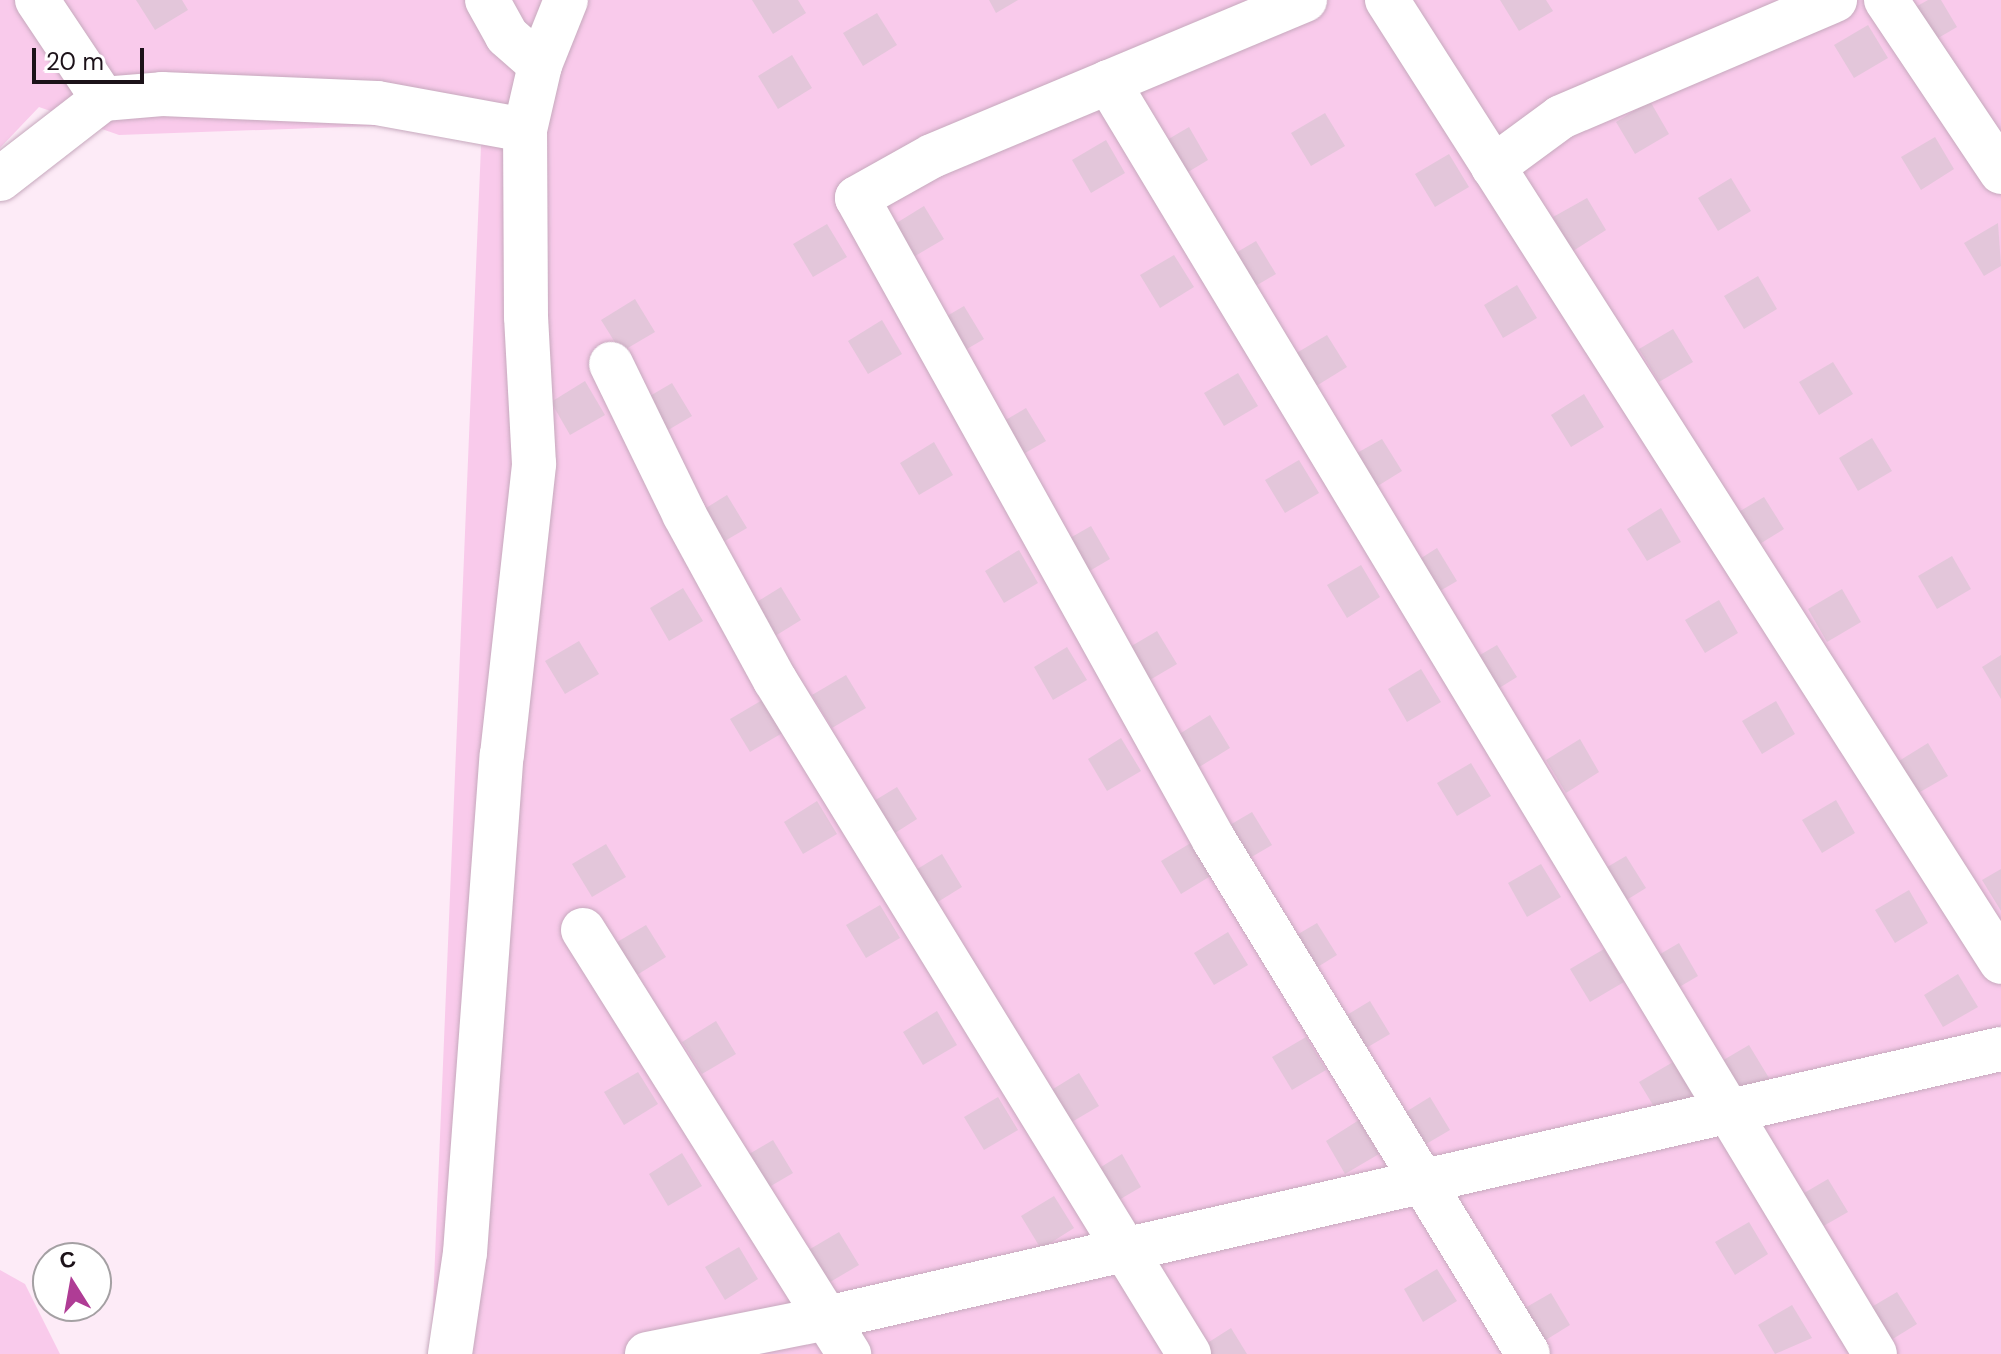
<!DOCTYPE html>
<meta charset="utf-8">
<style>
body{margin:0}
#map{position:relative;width:2001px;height:1354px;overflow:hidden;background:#fdebf7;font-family:"DM Sans",sans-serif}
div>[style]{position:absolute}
.green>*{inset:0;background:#f9caeb}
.building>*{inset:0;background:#e3c6da}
.roads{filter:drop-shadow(0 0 2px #c6a9bd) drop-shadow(0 0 2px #c6a9bd)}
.minor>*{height:44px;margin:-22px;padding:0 22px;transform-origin:22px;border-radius:22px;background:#fff}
span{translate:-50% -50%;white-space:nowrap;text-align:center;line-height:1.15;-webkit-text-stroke:6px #fff;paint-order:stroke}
.north{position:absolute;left:32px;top:1242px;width:80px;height:80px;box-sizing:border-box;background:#fff;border:2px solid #a4a0a3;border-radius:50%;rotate:349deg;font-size:22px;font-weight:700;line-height:32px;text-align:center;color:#1c1219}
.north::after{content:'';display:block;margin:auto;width:28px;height:36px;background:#af3c95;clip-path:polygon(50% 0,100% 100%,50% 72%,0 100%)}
.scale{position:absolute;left:32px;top:48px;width:112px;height:36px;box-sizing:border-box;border:4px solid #1c1219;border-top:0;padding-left:10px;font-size:24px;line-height:28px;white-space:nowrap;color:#1c1219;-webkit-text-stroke:6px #fff;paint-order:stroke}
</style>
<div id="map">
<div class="green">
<i style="clip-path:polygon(0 0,2001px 0,2001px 1354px,431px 1354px,482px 122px,119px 135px,39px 107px,0 148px)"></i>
<i style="clip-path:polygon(0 1270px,25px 1284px,60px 1354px,0 1354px)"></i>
</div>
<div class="building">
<i style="clip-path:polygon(136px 0,182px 0,188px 10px,155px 30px)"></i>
<i style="clip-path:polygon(752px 0,798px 0,806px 13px,773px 34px)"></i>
<i style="clip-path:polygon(989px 0,1018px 0,996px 13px)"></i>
<i style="clip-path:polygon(1500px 0,1546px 0,1553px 11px,1519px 31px)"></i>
<i style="clip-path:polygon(1928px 0,1941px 0,1957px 27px,1923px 47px,1903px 14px)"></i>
<i style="clip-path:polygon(877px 13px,897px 45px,863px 66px,843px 33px)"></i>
<i style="clip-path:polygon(1868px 25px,1888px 58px,1854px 78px,1834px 45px)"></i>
<i style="clip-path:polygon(792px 55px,812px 88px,778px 109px,758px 76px)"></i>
<i style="clip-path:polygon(1650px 101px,1669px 134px,1635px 154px,1616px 122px)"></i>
<i style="clip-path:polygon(1325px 113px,1345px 146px,1311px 166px,1291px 133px)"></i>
<i style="clip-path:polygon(1189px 127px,1208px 160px,1175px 180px,1155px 147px)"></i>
<i style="clip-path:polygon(1935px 137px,1954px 169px,1921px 190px,1901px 157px)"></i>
<i style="clip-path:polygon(1106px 140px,1125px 173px,1091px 193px,1072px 160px)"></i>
<i style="clip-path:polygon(1449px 154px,1469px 187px,1435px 207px,1415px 174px)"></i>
<i style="clip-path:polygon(1731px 178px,1751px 211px,1718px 231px,1698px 198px)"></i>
<i style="clip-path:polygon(1587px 198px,1606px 230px,1573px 251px,1553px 217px)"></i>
<i style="clip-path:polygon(924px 206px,944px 239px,910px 259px,890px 227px)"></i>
<i style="clip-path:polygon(1998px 223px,2001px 266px,1984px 276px,1964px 243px)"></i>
<i style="clip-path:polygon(827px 224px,847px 257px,813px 277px,793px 244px)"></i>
<i style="clip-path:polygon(1256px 241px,1276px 274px,1242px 294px,1222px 261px)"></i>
<i style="clip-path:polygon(1174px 255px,1194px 287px,1160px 308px,1140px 275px)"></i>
<i style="clip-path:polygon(1758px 276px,1777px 309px,1744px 329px,1724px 296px)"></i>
<i style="clip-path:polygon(1517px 285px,1537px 318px,1503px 338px,1484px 305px)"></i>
<i style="clip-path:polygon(635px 299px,655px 332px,621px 352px,601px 320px)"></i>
<i style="clip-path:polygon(964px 306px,984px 339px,950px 359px,930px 326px)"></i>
<i style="clip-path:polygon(882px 320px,902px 354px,868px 374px,848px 341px)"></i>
<i style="clip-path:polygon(1673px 329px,1693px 362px,1659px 382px,1639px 349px)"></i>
<i style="clip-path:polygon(1327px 335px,1347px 367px,1313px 388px,1293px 355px)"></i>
<i style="clip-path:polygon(1833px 362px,1853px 394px,1819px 415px,1799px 382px)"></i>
<i style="clip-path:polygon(1238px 373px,1258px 406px,1224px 426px,1204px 393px)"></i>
<i style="clip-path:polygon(585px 381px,605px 415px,570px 435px,551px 402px)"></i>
<i style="clip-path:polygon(672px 383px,692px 416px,658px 436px,638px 403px)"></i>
<i style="clip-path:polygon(1584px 394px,1604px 427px,1571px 447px,1551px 415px)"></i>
<i style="clip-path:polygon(1026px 408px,1046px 441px,1011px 461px,992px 428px)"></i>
<i style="clip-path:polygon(1872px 438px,1892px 471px,1858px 491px,1839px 458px)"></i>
<i style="clip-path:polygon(1382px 439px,1402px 471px,1368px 492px,1348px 458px)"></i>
<i style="clip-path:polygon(934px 442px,953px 475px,919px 495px,900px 463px)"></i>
<i style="clip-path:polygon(1299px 460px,1319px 493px,1285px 513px,1265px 480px)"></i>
<i style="clip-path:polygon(727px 495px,747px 528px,713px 548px,693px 516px)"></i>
<i style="clip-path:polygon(1764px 497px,1784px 529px,1750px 550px,1730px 517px)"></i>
<i style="clip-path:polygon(1661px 508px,1681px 542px,1647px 561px,1627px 529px)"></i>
<i style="clip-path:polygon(1091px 526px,1110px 559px,1076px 579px,1056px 546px)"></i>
<i style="clip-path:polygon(1437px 548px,1457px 581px,1423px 601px,1404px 569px)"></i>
<i style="clip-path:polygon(1019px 550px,1038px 583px,1004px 603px,985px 571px)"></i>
<i style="clip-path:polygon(1952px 556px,1971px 589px,1937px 609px,1918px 576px)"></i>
<i style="clip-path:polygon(1361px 565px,1380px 597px,1347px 618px,1327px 585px)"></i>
<i style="clip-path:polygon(781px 587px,801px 620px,767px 641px,747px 608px)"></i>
<i style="clip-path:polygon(683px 588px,703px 621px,669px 641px,650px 608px)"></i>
<i style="clip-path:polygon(1842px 589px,1861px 622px,1827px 642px,1808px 609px)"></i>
<i style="clip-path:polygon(1719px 600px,1738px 633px,1705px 653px,1685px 620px)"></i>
<i style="clip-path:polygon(1157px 631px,1177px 664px,1143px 684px,1123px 651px)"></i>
<i style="clip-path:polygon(579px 641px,599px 674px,565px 694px,545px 661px)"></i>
<i style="clip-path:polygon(1497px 645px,1517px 677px,1483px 698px,1463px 665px)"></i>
<i style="clip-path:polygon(1067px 647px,1087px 680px,1053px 700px,1034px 667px)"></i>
<i style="clip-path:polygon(2001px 655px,2001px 699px,1982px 667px)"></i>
<i style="clip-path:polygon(1421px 669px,1441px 702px,1407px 722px,1388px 689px)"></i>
<i style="clip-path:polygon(846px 675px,866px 708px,832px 728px,812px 695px)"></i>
<i style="clip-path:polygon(764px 699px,784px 732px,750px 752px,730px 719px)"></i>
<i style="clip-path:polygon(1776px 701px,1795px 734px,1762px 754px,1742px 721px)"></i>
<i style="clip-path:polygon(1210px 715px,1230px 748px,1196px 769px,1176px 736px)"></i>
<i style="clip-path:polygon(1121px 738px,1141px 771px,1107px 791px,1088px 759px)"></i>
<i style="clip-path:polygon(1580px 739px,1599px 772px,1566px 793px,1546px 760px)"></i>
<i style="clip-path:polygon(1928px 743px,1948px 776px,1913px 796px,1894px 764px)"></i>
<i style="clip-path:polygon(1471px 763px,1491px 796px,1457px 816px,1437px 783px)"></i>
<i style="clip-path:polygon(897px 787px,917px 819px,884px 840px,864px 807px)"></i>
<i style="clip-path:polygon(1836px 800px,1855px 833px,1822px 853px,1802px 820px)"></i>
<i style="clip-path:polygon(817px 801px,837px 834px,803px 854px,784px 822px)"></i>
<i style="clip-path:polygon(1252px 812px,1272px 845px,1238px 865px,1218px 832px)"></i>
<i style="clip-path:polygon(1194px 841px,1214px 874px,1181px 894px,1161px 861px)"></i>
<i style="clip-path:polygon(606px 844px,626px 877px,592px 897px,572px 864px)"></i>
<i style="clip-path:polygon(942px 854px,962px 887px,928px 908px,909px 874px)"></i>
<i style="clip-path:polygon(1626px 856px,1646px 888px,1612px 909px,1592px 876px)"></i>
<i style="clip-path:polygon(1541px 864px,1561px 897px,1527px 917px,1508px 883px)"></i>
<i style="clip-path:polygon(2001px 869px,2001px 911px,1982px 880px)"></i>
<i style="clip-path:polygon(1909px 890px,1928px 923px,1895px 943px,1875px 910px)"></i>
<i style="clip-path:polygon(880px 905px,900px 938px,866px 958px,846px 925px)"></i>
<i style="clip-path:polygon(1317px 923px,1337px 955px,1303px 976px,1283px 943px)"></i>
<i style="clip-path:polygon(646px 925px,666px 957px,632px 978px,612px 945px)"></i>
<i style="clip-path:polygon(1228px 932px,1248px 965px,1214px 985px,1194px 953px)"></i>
<i style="clip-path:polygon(1679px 943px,1698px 976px,1664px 996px,1645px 963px)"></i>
<i style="clip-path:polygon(1604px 949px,1624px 982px,1590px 1002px,1570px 969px)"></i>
<i style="clip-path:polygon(1958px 974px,1978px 1007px,1943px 1027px,1924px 995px)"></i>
<i style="clip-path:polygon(1370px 1001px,1390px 1034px,1356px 1054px,1337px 1021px)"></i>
<i style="clip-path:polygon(937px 1011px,957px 1045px,923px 1065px,903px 1032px)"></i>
<i style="clip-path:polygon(716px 1021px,736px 1054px,702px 1074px,682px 1042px)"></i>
<i style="clip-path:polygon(1306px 1037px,1326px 1070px,1292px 1090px,1272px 1057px)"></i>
<i style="clip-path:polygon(1749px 1045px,1769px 1078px,1735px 1098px,1715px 1065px)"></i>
<i style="clip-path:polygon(1673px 1062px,1693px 1095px,1659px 1115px,1639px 1082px)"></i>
<i style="clip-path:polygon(638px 1072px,658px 1104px,624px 1125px,604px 1092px)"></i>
<i style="clip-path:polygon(1079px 1073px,1099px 1106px,1065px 1126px,1045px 1094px)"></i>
<i style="clip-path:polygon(998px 1097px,1018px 1130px,984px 1150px,964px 1117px)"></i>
<i style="clip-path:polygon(1430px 1097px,1450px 1130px,1416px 1150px,1396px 1118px)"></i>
<i style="clip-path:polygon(1359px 1120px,1379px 1154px,1345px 1174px,1326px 1141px)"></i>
<i style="clip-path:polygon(773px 1140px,793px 1173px,759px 1193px,739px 1160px)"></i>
<i style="clip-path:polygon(682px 1153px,702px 1186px,668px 1206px,649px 1174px)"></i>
<i style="clip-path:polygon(1122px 1154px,1141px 1187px,1107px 1207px,1088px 1175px)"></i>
<i style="clip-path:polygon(1828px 1179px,1848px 1212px,1813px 1232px,1794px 1199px)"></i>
<i style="clip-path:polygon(1054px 1196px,1074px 1228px,1041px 1249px,1021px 1216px)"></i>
<i style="clip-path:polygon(1749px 1222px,1768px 1254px,1735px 1275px,1715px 1242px)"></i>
<i style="clip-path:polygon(839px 1232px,859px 1265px,825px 1285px,805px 1252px)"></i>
<i style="clip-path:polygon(739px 1247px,758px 1279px,725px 1300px,705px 1267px)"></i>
<i style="clip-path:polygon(1437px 1269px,1457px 1301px,1423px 1322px,1404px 1289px)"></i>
<i style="clip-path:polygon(1897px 1292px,1917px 1324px,1883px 1345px,1863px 1312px)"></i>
<i style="clip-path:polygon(1551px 1293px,1570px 1325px,1536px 1346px,1516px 1313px)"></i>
<i style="clip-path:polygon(1792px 1305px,1812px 1338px,1775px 1354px,1758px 1325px)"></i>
<i style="clip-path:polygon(1231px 1328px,1247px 1354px,1201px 1354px,1198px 1349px)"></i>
</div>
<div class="roads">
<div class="minor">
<i style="left:37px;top:0;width:119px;rotate:56.3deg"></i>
<i style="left:487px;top:0;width:41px;rotate:60.9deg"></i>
<i style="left:507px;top:36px;width:44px;rotate:41.3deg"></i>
<i style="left:1305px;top:0;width:404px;rotate:157.3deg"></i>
<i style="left:932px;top:156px;width:86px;rotate:150.8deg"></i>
<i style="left:857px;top:198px;width:735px;rotate:60.92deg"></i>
<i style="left:1214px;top:840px;width:602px;rotate:58.58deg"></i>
<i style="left:1387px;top:0;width:1141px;rotate:57.45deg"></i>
<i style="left:1886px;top:0;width:207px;rotate:56.2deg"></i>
<i style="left:1108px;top:82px;width:1485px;rotate:58.91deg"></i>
<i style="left:1493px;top:167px;width:84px;rotate:-36.3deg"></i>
<i style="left:1561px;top:117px;width:298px;rotate:-23.1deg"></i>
<i style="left:0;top:179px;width:130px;rotate:-37.8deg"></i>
<i style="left:103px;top:99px;width:59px;rotate:-4.8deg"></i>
<i style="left:162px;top:94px;width:215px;rotate:2.4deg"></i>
<i style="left:377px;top:103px;width:150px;rotate:10.3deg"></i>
<i style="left:611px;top:364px;width:167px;rotate:64deg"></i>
<i style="left:684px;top:514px;width:189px;rotate:61.3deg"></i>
<i style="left:775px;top:680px;width:791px;rotate:58.44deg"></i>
<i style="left:583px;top:930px;width:501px;rotate:57.9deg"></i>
<i style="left:450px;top:1354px;width:102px;rotate:-81.6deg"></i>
<i style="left:465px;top:1253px;width:499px;rotate:-85.8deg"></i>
<i style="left:502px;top:755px;width:293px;rotate:-83.7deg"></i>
<i style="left:534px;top:464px;width:147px;rotate:-93.1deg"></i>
<i style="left:526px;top:317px;width:187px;rotate:-90.3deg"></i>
<i style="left:525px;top:130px;width:67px;rotate:-77deg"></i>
<i style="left:540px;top:65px;width:70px;rotate:-68.2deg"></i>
<i style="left:647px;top:1354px;width:184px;rotate:-11.3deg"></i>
<i style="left:827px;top:1318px;width:1204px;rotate:-12.91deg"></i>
</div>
</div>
<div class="north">С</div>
<div class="scale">20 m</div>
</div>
